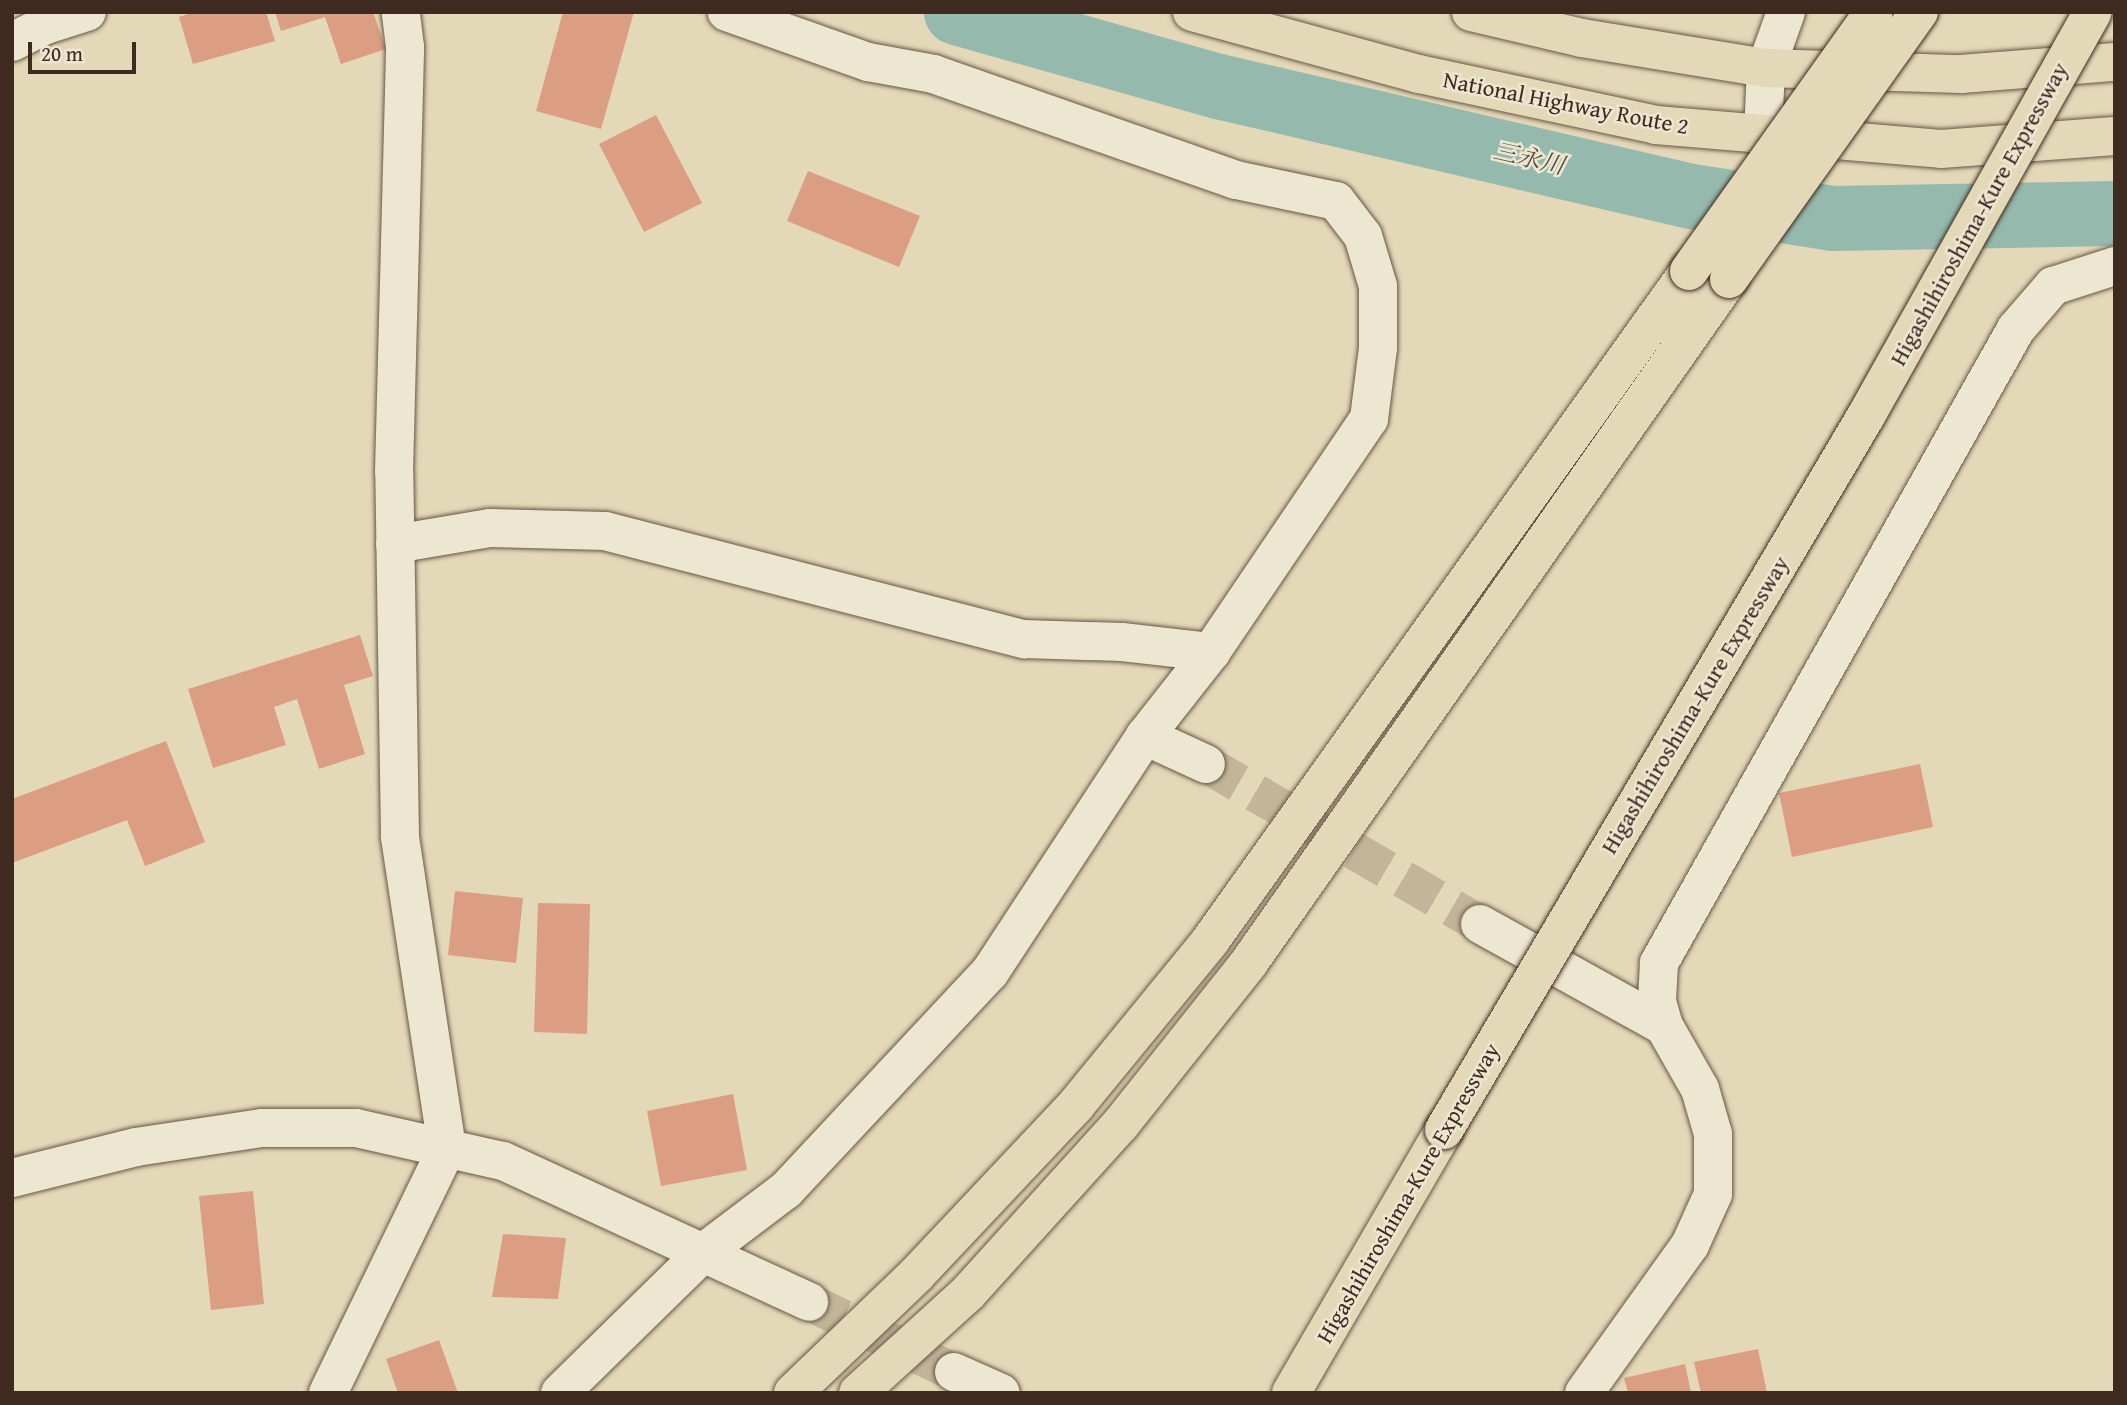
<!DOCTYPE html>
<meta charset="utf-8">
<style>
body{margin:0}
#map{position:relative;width:2127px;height:1405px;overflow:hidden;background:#e3d8b8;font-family:"Gentium Book Plus","Noto Serif JP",serif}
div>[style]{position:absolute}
.river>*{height:65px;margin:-32.5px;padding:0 32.5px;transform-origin:32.5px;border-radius:32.5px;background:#95baad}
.building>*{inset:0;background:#dc9e83}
.street-tunnel>*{height:38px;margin-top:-19px;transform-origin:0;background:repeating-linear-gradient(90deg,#c2b59a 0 38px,transparent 0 57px)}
.secondary-tunnel>*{height:38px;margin-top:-19px;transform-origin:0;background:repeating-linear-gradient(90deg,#c2b59a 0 38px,transparent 0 57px)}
.roads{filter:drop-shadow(0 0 2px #685646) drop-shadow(0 0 2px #685646)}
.street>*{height:38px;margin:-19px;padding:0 19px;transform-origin:19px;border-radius:19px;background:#ede6d1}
.secondary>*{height:38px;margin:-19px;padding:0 19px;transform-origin:19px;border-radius:19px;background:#ede6d1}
.highway>*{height:38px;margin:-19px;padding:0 19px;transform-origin:19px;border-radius:19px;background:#e3d8b8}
.bridges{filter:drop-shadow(0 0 2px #3f2a20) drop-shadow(0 0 2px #3f2a20)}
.highway-bridge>*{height:38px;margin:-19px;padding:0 19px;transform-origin:19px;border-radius:19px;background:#e3d8b8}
span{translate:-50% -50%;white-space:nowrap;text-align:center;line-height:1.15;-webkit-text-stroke:5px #ede6d1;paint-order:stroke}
.street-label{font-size:23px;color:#3f2a20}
.water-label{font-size:24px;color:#544e43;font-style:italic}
.frame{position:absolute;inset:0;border:14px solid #3f2a20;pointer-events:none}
.scale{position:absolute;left:28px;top:42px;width:108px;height:32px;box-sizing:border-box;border:4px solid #3f2a20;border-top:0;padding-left:9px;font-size:21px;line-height:24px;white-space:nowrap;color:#3f2a20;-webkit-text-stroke:5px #ede6d1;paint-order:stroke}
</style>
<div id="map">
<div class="river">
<i style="left:956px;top:12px;width:272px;rotate:15.8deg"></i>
<i style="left:1218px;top:86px;width:487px;rotate:13.1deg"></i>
<i style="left:1692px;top:196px;width:142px;rotate:8.9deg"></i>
<i style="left:1832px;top:218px;width:283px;rotate:-1deg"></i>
</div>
<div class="building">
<i style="clip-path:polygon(194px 12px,266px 12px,275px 41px,193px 64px,179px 17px)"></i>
<i style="clip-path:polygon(275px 12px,373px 12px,386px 49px,341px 64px,325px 17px,281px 31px)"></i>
<i style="clip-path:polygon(563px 12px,634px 12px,601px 129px,536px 111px)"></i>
<i style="clip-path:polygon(656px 115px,702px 203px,644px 232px,599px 144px)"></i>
<i style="clip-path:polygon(808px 171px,920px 216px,899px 267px,787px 221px)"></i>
<i style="clip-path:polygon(360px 635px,373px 676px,344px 685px,365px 754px,319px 769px,297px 699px,274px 707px,286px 745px,213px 768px,188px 689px)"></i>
<i style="clip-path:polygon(166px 741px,205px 842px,145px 866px,127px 820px,12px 863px,12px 799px)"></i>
<i style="clip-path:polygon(1920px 764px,1933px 827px,1792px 857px,1779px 793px)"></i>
<i style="clip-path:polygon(455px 891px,523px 898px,516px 963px,448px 955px)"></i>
<i style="clip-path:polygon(538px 903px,590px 904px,587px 1034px,534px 1032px)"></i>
<i style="clip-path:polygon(733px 1094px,747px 1170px,661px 1186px,647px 1111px)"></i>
<i style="clip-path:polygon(253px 1191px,264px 1304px,211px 1310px,199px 1196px)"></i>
<i style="clip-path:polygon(503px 1234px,566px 1238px,558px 1299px,492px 1297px)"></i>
<i style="clip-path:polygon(439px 1340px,458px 1393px,398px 1393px,386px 1359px)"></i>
<i style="clip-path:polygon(1758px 1349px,1767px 1393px,1701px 1393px,1694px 1362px)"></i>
<i style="clip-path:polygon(1685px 1364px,1691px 1393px,1628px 1393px,1624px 1378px)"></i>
</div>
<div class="street-tunnel">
<i style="left:1206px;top:764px;width:317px;rotate:30.3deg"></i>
</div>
<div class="secondary-tunnel">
<i style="left:809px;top:1302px;width:161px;rotate:25.8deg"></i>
</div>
<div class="roads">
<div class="street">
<i style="left:12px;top:42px;width:35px;rotate:-27deg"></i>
<i style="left:43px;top:26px;width:46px;rotate:-17.7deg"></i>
<i style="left:1763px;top:134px;width:66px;rotate:-87.4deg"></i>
<i style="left:1766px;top:68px;width:59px;rotate:-70.3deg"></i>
<i style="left:395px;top:544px;width:96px;rotate:-9.6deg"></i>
<i style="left:490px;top:528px;width:115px;rotate:1.5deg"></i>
<i style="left:605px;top:531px;width:433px;rotate:14.5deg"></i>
<i style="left:1024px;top:639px;width:98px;rotate:1.8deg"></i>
<i style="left:1122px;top:642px;width:90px;rotate:6.4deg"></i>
<i style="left:1145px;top:736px;width:67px;rotate:24.7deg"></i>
<i style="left:1480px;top:924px;width:210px;rotate:29deg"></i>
<i style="left:328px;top:1393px;width:272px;rotate:-64.1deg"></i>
<i style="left:447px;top:1148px;width:315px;rotate:-98.6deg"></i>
<i style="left:400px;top:837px;width:365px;rotate:-90.9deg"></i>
<i style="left:394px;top:472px;width:425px;rotate:-88.5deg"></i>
<i style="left:405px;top:47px;width:35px;rotate:-97deg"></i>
<i style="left:560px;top:1393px;width:202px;rotate:-44.4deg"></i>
<i style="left:704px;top:1252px;width:103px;rotate:-37.1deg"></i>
<i style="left:786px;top:1190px;width:299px;rotate:-46.9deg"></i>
<i style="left:990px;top:972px;width:282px;rotate:-56.7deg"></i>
<i style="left:1145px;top:736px;width:107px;rotate:-51.8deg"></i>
<i style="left:1211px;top:652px;width:282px;rotate:-55.9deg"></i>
<i style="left:1369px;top:419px;width:72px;rotate:-82.8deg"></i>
<i style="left:1378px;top:348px;width:62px;rotate:-90deg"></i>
<i style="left:1378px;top:286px;width:52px;rotate:-106.7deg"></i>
<i style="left:1363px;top:236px;width:44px;rotate:-127.6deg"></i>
<i style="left:1336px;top:201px;width:102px;rotate:-168.1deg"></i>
<i style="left:1236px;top:180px;width:320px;rotate:-160.7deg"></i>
<i style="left:934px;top:74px;width:67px;rotate:-169.7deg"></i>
<i style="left:868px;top:62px;width:150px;rotate:-160.5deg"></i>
<i style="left:1584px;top:1393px;width:182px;rotate:-54.4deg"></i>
<i style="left:1690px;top:1245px;width:56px;rotate:-65.7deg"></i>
<i style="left:1713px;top:1194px;width:60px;rotate:-90deg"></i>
<i style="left:1713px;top:1134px;width:47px;rotate:-106.1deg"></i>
<i style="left:1700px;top:1089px;width:73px;rotate:-119.7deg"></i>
<i style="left:1664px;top:1026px;width:26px;rotate:-106deg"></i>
<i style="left:1657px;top:1001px;width:38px;rotate:-87deg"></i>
<i style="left:1659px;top:963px;width:728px;rotate:-60.62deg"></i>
<i style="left:2016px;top:329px;width:57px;rotate:-49.3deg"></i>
<i style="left:2053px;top:286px;width:65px;rotate:-17.9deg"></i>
</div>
<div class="secondary">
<i style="left:12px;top:1178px;width:128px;rotate:-14deg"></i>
<i style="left:136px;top:1147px;width:127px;rotate:-8.6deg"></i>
<i style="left:262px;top:1128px;width:94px"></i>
<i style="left:356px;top:1128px;width:151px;rotate:12.7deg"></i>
<i style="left:503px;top:1161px;width:337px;rotate:24.7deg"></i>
<i style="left:954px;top:1372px;width:51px;rotate:24.1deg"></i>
</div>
<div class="highway">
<i style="left:1192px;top:12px;width:235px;rotate:15.3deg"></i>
<i style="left:1419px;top:74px;width:242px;rotate:12.1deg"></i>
<i style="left:1656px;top:125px;width:286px;rotate:4.8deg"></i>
<i style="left:1941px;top:149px;width:174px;rotate:-4.3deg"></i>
<i style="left:1471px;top:12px;width:114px;rotate:13.2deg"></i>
<i style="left:1582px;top:38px;width:186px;rotate:9.3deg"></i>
<i style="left:1766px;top:68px;width:195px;rotate:1.8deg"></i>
<i style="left:1961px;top:74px;width:154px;rotate:-4.5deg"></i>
<i style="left:793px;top:1393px;width:172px;rotate:-43.8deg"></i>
<i style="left:917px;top:1274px;width:232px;rotate:-46.7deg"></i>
<i style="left:1076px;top:1105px;width:212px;rotate:-50.7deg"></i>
<i style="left:1210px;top:941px;width:824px;rotate:-54.44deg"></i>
<i style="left:858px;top:1393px;width:149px;rotate:-42.3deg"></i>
<i style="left:968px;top:1293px;width:227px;rotate:-47.9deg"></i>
<i style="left:1120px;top:1125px;width:206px;rotate:-51.5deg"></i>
<i style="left:1248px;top:964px;width:837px;rotate:-54.92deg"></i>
<i style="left:1291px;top:1393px;width:304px;rotate:-59.8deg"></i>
</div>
</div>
<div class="bridges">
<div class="highway-bridge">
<i style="left:1689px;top:271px;width:318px;rotate:-54.5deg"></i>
<i style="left:1729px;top:279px;width:328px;rotate:-54.6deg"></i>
<i style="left:1444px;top:1130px;width:829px;rotate:-59.42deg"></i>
<i style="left:1866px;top:416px;width:463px;rotate:-60.7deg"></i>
</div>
</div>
<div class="street-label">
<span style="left:1566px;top:103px;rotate:11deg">National Highway Route 2</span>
<span style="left:1979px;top:214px;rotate:-61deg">Higashihiroshima-Kure Expressway</span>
<span style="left:1695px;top:705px;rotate:-59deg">Higashihiroshima-Kure Expressway</span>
<span style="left:1408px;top:1193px;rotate:-60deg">Higashihiroshima-Kure Expressway</span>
</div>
<div class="water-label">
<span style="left:1529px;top:158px;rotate:13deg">三永川</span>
</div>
<div class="frame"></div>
<div class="scale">20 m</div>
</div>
